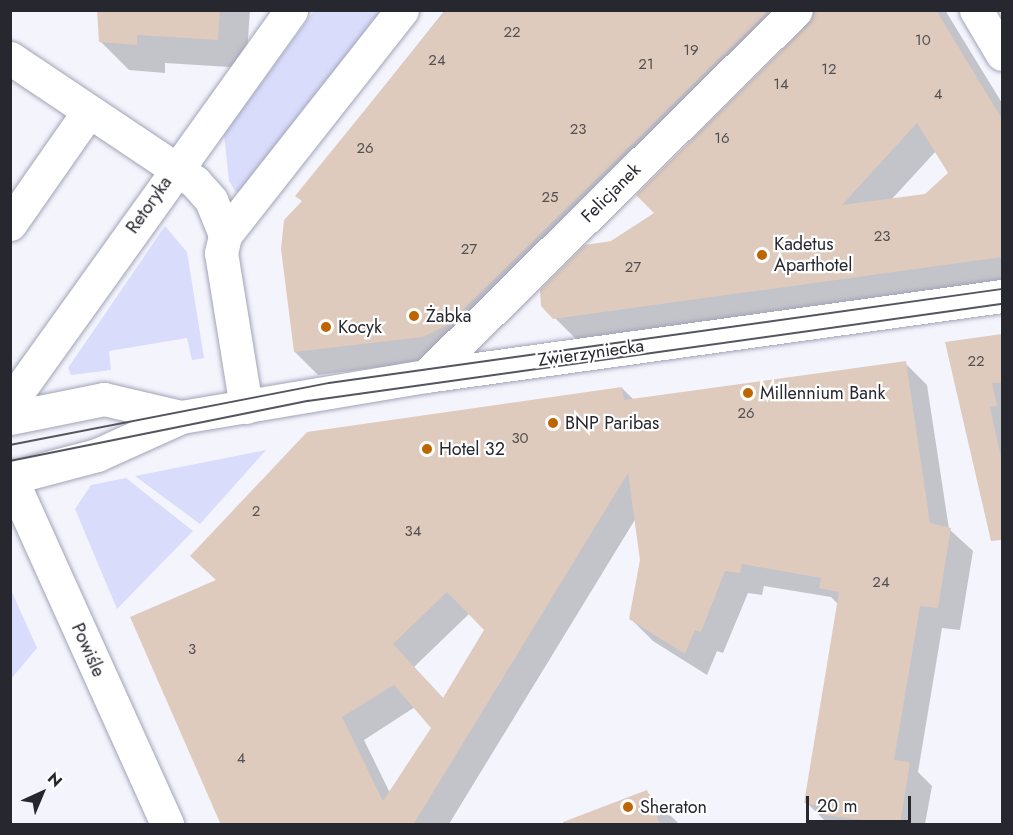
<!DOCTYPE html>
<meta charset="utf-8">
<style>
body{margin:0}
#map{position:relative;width:1013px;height:835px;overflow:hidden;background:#f4f4fd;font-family:Jost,sans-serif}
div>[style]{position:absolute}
.green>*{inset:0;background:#d9dcfb}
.shadow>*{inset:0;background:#0003}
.building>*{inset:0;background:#decbbd}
.roads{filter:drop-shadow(0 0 2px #a1a3b7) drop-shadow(0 0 2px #a1a3b7)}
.minor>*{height:33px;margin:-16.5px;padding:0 16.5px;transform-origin:16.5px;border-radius:16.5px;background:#fff}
.tertiary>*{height:33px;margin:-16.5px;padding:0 16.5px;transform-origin:16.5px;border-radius:16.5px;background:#fff}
.tram>*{height:1.5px;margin:-0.75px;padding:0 0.75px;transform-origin:0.75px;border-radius:0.75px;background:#54555d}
.dots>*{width:16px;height:16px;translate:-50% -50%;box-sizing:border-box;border:3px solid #fff;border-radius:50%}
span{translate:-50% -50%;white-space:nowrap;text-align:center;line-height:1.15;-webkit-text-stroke:4.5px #fff;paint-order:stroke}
.number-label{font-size:15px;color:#545052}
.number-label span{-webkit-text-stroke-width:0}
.street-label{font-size:18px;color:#26272f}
.poi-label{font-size:18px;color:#26272f}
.left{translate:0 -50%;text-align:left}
.frame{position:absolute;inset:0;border:12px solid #26272f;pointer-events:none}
.north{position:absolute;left:12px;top:763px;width:60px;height:60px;-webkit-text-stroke:4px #fff;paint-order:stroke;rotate:44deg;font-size:16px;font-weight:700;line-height:24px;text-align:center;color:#26272f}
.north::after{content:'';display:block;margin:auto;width:21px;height:27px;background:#26272f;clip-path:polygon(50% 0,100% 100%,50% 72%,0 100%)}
.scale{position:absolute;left:806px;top:796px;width:105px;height:27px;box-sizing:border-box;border:3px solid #26272f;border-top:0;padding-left:8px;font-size:18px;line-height:21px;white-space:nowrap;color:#26272f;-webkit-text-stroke:4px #fff;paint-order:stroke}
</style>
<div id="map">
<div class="green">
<i style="clip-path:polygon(314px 11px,392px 11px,242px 191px,236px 192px,229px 181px,224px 134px)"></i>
<i style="clip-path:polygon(165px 226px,187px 252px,204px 358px,192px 360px,187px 338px,109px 351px,111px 370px,71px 375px,68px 368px)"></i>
<i style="clip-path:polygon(266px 450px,200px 524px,135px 476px)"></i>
<i style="clip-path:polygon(126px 478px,193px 531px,117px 609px,75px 509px,91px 485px)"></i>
<i style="clip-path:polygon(11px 590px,37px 648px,11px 679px)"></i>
</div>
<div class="shadow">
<i style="clip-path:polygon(103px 10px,250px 10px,246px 68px,165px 63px,165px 73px,129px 70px,101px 42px)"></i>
<i style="clip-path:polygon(evenodd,445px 10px,945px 10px,1002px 103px,1002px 285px,578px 341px,543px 306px,611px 243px,657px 213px,812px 17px,470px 348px,447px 359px,318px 375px,295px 352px,303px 202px,297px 196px,445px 10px,936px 151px,950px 174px,926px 196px,891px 200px,936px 151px)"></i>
<i style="clip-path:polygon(1002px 335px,1002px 535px,988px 521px,946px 343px)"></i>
<i style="clip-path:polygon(evenodd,905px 363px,927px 385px,949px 529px,973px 551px,960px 630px,942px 628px,918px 772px,932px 786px,925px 824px,828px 824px,806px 802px,839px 605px,831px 597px,764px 586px,762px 595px,748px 593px,723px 653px,717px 651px,707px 675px,653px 641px,631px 619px,641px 560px,636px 518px,449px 824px,223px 824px,217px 581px,622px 388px,634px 400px,905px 363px,470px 613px,485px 629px,444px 699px,414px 667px,470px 613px,905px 363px,415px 707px,433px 728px,390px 793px,364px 740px,415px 707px)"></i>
<i style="clip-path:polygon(647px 792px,679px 824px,560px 824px)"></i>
</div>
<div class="building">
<i style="clip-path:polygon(97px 10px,220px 10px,218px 40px,137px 35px,137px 45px,99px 42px)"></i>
<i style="clip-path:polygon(446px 10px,769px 10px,447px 325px,423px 337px,294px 352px,281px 249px,284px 220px,302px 201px,295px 196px)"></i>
<i style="clip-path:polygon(evenodd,814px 10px,936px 10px,1002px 119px,1002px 257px,553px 319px,541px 306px,540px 290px,585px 245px,611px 241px,654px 213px,636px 195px,809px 23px,814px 10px,917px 123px,948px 173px,925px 194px,842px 205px,917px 123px)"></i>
<i style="clip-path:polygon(1002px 334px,1002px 383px,992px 383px,997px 406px,990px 407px,1002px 462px,1002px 540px,991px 541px,945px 342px)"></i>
<i style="clip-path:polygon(evenodd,906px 361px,930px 523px,951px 528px,938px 608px,920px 606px,894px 760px,910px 762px,900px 825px,825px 815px,826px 807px,804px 803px,839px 592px,819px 588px,821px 578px,742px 564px,740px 573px,725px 571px,701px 632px,695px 630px,685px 654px,629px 619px,640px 560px,628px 473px,413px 825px,221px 825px,130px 617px,216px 580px,190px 556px,307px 432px,622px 387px,624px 400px,906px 361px,447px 592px,484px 630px,443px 698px,393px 644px,447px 592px,906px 361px,394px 685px,431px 728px,383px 801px,342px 717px,394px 685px)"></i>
<i style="clip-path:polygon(647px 790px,660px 825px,564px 825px,563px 822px)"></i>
</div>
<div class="roads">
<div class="minor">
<i style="left:976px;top:10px;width:51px;rotate:59.4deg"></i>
<i style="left:10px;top:58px;width:223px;rotate:33.8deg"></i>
<i style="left:195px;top:182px;width:24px;rotate:48deg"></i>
<i style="left:211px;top:200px;width:38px;rotate:68deg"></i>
<i style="left:10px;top:224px;width:136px;rotate:-55.1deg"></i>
<i style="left:426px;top:376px;width:520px;rotate:-44.69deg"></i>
<i style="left:10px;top:403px;width:483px;rotate:-54.4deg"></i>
<i style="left:246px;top:407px;width:156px;rotate:-99.2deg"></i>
<i style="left:221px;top:253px;width:18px;rotate:-77deg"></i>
<i style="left:225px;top:235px;width:286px;rotate:-51.8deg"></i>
<i style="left:10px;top:476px;width:382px;rotate:65.7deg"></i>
</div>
<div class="tertiary">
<i style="left:10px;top:418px;width:96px;rotate:-11.4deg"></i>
<i style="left:104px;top:399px;width:79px;rotate:13.2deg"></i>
<i style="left:10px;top:478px;width:90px;rotate:-14.8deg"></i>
<i style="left:97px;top:455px;width:92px;rotate:-24.3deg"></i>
<i style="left:181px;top:417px;width:248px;rotate:-9.5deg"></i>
<i style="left:426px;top:376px;width:582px;rotate:-7.91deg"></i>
</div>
</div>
<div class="tram">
<i style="left:10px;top:445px;width:325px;rotate:-11deg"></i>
<i style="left:329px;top:383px;width:680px;rotate:-7.95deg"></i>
<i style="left:10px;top:461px;width:304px;rotate:-11.4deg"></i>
<i style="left:308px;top:401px;width:701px;rotate:-7.96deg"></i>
</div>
<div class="dots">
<i style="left:762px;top:255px;background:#bd6500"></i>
<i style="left:414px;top:316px;background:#bd6500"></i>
<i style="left:326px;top:327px;background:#bd6500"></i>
<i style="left:748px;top:393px;background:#bd6500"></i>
<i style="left:553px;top:423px;background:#bd6500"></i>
<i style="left:427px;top:449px;background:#bd6500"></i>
<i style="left:628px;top:807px;background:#bd6500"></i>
</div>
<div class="number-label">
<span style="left:512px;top:33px">22</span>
<span style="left:923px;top:41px">10</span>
<span style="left:691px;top:51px">19</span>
<span style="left:437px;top:61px">24</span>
<span style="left:646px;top:65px">21</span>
<span style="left:829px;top:70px">12</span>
<span style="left:781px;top:85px">14</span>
<span style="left:938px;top:95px">4</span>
<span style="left:578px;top:130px">23</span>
<span style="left:722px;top:139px">16</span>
<span style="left:365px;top:149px">26</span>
<span style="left:550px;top:198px">25</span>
<span style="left:882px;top:237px">23</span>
<span style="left:469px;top:250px">27</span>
<span style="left:633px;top:268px">27</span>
<span style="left:976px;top:362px">22</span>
<span style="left:746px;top:414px">26</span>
<span style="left:520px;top:439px">30</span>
<span style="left:256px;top:512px">2</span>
<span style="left:413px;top:532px">34</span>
<span style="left:881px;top:583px">24</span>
<span style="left:192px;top:650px">3</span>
<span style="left:241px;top:759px">4</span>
</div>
<div class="street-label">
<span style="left:611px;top:193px;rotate:-45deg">Felicjanek</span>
<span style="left:149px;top:205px;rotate:-55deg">Retoryka</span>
<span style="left:591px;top:353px;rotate:-8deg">Zwierzyniecka</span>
<span style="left:88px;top:650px;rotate:66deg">Powiśle</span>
</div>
<div class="poi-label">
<span class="left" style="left:774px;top:255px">Kadetus<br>Aparthotel</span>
<span class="left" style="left:426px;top:316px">Żabka</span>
<span class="left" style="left:338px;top:327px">Kocyk</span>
<span class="left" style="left:760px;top:393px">Millennium Bank</span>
<span class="left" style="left:565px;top:423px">BNP Paribas</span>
<span class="left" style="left:439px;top:449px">Hotel 32</span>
<span class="left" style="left:640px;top:807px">Sheraton</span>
</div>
<div class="frame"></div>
<div class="north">N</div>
<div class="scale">20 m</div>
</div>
